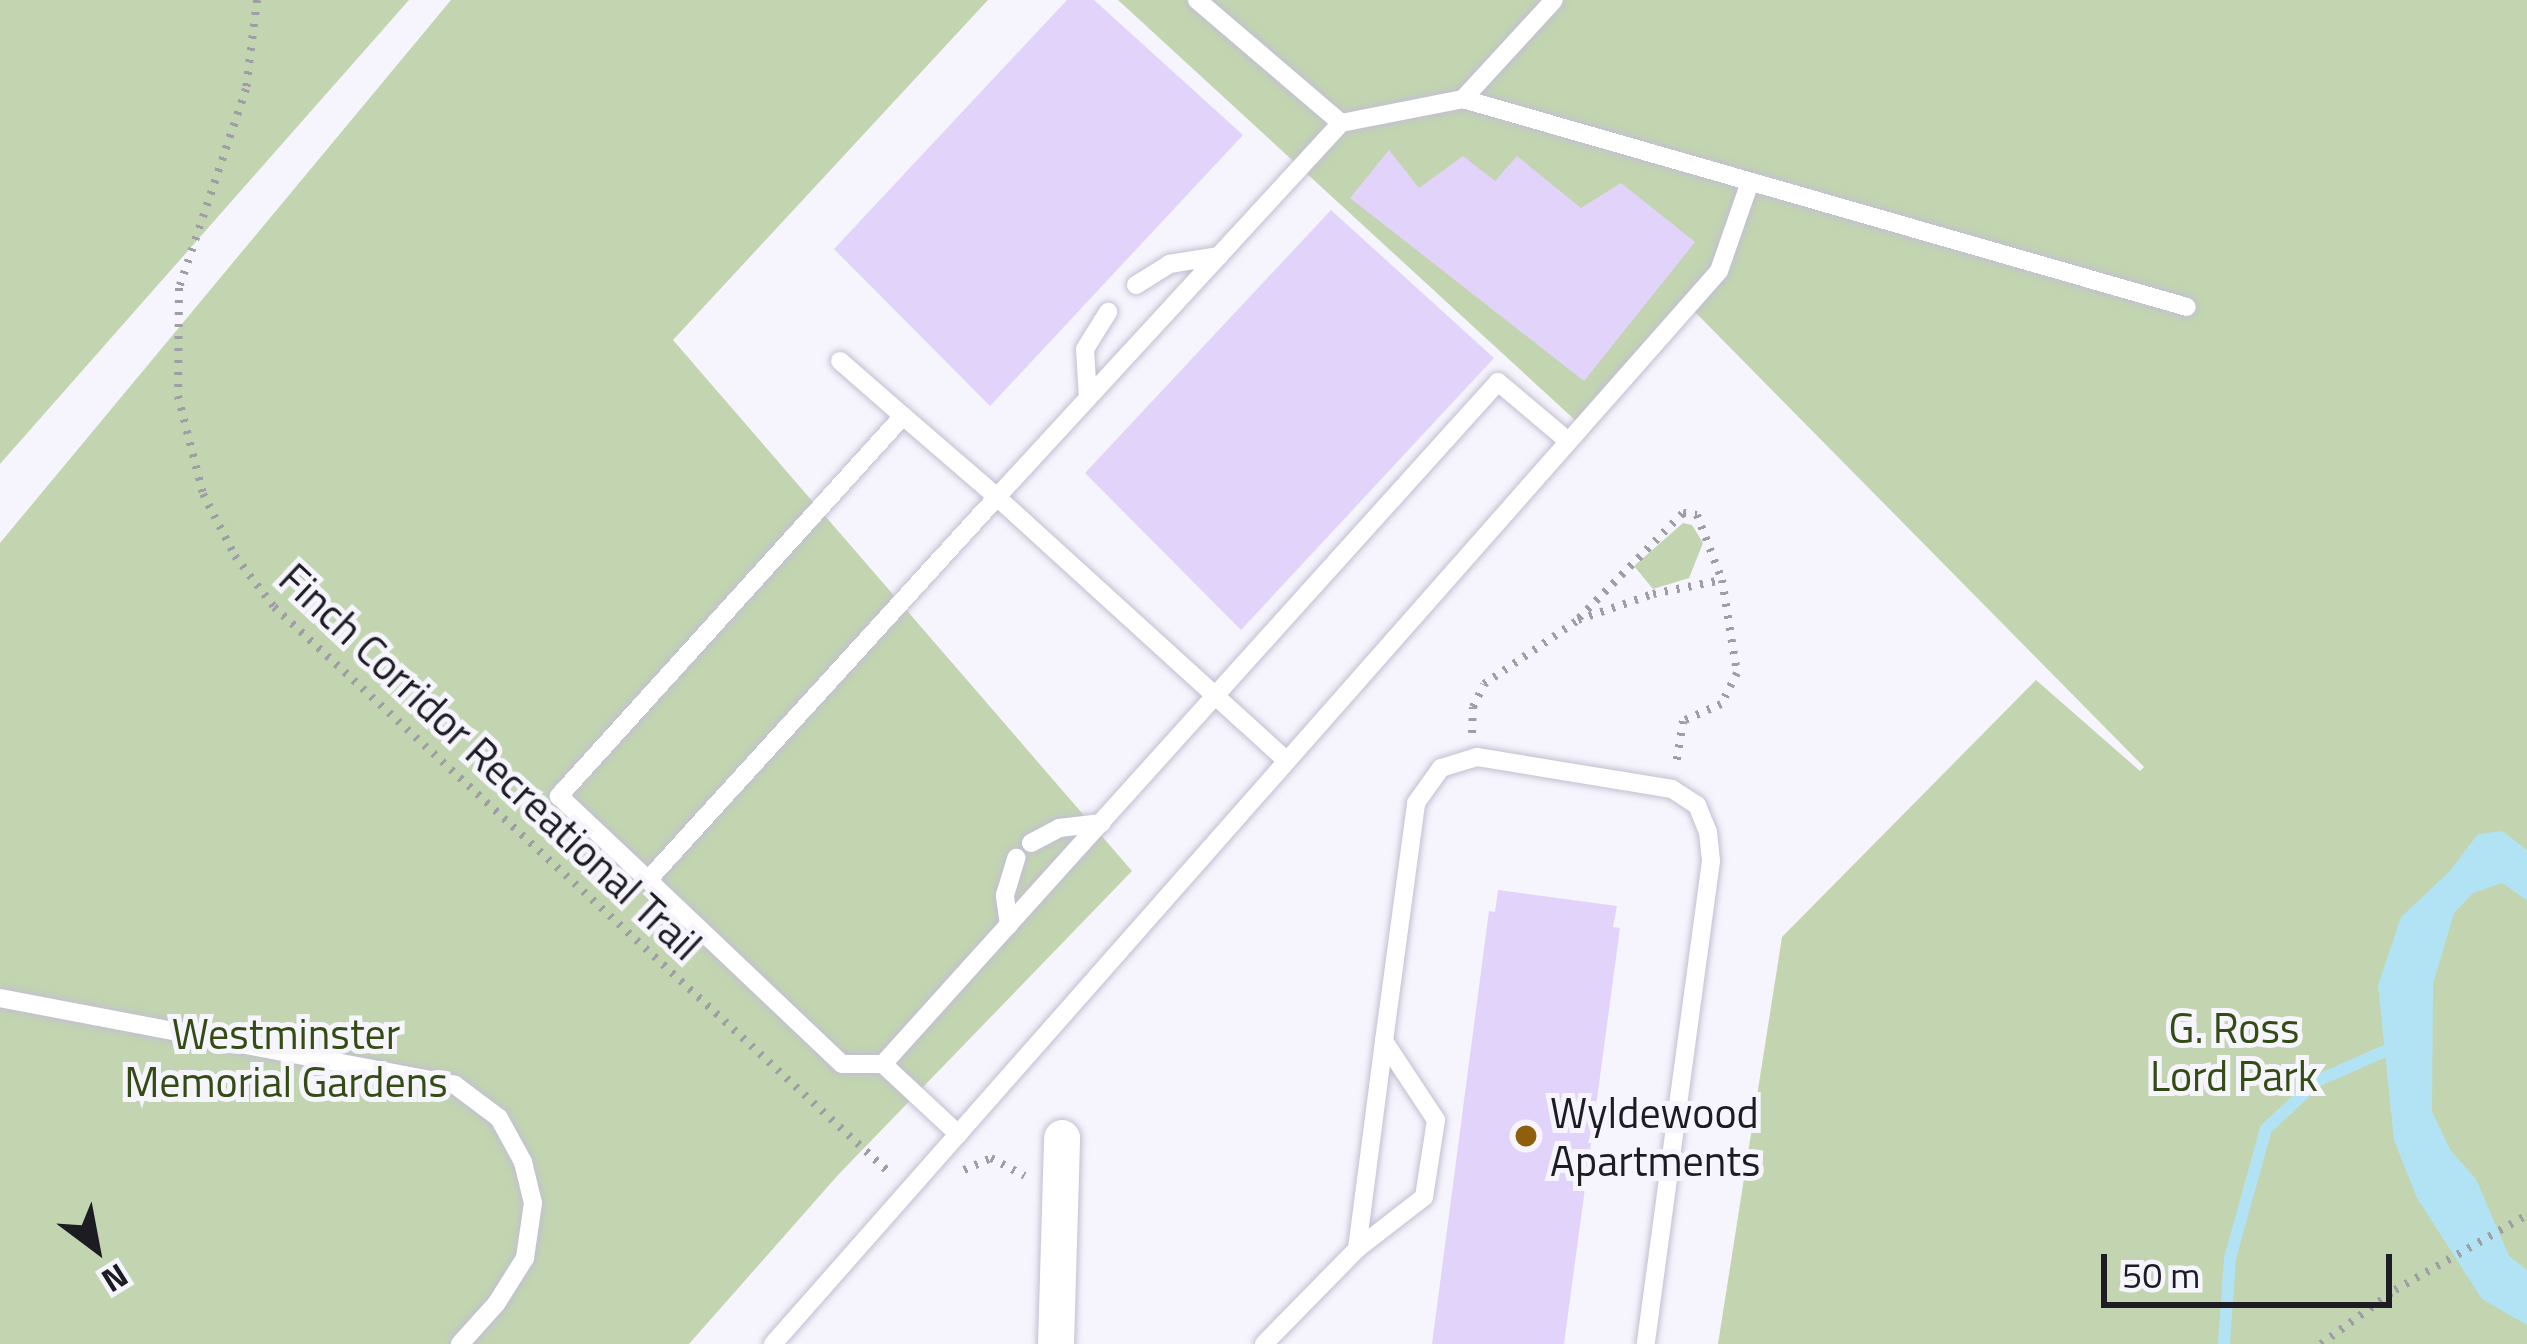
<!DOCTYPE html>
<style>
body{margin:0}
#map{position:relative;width:2527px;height:1344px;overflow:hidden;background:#f6f5fd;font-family:"Titillium Web",sans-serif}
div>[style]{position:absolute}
.green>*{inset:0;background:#c2d5b0}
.water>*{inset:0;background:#b2e3f4}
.stream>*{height:12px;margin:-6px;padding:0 6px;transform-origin:6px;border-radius:6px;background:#b2e3f4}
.building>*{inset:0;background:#e2d3fb}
.path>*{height:8px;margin-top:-4px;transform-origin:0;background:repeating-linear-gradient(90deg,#9f9ea5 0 3px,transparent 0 12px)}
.roads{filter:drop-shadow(0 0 3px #c2bfd2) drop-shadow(0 0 3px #c2bfd2)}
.lane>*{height:18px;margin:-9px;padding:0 9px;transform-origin:9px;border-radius:9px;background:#fff}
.street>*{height:36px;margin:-18px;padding:0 18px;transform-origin:18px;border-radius:18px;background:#fff}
.dots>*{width:33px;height:33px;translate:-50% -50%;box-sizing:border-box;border:6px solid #f6f5fd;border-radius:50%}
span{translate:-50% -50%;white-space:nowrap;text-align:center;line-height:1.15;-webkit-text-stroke:10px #f6f5fd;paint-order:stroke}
.street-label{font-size:42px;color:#1d1c23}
.park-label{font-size:42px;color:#344c14}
.poi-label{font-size:42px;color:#1d1c23}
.left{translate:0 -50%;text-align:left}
.north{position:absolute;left:36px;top:1188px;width:120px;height:120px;-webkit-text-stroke:9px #f6f5fd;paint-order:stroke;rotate:148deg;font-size:33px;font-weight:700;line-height:48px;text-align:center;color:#1d1c23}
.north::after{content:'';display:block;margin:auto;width:42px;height:54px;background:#1d1c23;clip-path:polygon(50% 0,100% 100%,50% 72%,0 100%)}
.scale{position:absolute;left:2101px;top:1254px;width:291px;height:54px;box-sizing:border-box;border:6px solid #1d1c23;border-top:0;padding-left:15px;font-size:36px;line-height:42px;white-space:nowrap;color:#1d1c23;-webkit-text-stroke:9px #f6f5fd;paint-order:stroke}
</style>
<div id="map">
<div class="green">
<i style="clip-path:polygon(0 0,409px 0,0 464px)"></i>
<i style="clip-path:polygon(451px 0,988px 0,673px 340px,1132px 871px,838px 1175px,689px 1344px,0 1344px,0 543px)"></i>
<i style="clip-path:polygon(1118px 0,2527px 0,2527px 1344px,1718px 1344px,1782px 937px,2036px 680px,2140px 771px,2144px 767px,1693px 310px,1589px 433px)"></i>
<i style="clip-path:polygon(1683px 523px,1692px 525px,1703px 543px,1689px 578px,1653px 589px,1634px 566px)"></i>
</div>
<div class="water">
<i style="clip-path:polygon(2502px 831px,2527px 850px,2527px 900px,2502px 883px,2473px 893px,2454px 913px,2433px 984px,2432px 1112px,2451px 1151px,2476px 1179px,2509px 1256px,2527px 1270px,2527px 1325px,2482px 1299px,2417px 1198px,2394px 1140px,2378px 985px,2401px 917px,2448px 873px,2478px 834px)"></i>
</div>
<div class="stream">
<i style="left:2224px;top:1344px;width:86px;rotate:-86deg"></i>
<i style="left:2230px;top:1258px;width:134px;rotate:-74.4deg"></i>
<i style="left:2266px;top:1129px;width:70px;rotate:-43.3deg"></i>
<i style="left:2317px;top:1081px;width:86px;rotate:-23.9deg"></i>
</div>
<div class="building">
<i style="clip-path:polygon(1067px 0,1094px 0,1243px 135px,990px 406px,834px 249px)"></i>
<i style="clip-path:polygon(1389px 150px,1419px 188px,1463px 156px,1495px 181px,1517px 156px,1581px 208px,1621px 183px,1695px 242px,1584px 381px,1350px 198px)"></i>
<i style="clip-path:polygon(1331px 210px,1494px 358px,1241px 630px,1085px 473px)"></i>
<i style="clip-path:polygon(1498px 890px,1617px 906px,1613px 927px,1620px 928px,1564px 1344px,1432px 1344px,1489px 911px,1495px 912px)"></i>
</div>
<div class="path">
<i style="left:257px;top:0;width:90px;rotate:97deg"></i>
<i style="left:246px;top:89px;width:210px;rotate:108.6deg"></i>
<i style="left:179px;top:288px;width:108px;rotate:90.5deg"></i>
<i style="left:178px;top:396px;width:101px;rotate:75.7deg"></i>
<i style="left:203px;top:494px;width:70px;rotate:62.7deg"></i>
<i style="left:235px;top:556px;width:64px;rotate:52.6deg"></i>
<i style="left:274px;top:607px;width:839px;rotate:42.59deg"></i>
<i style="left:1579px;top:618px;width:148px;rotate:-45.3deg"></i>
<i style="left:1683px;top:513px;width:14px;rotate:8deg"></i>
<i style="left:1697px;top:515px;width:70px;rotate:69deg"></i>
<i style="left:1472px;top:733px;width:26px;rotate:-88deg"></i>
<i style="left:1473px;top:707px;width:25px;rotate:-64deg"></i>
<i style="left:1484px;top:684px;width:114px;rotate:-34.2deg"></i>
<i style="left:1578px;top:620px;width:79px;rotate:-19.1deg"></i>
<i style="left:1653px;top:594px;width:70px;rotate:-11.5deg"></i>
<i style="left:1722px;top:580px;width:94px;rotate:80.8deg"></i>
<i style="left:1737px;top:673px;width:35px;rotate:117deg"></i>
<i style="left:1721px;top:704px;width:42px;rotate:155.9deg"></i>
<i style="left:1683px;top:721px;width:45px;rotate:99deg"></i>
<i style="left:964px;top:1170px;width:30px;rotate:-24deg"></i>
<i style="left:991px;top:1158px;width:38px;rotate:28deg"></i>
<i style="left:2321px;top:1344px;width:92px;rotate:-36.1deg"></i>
<i style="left:2395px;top:1290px;width:152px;rotate:-29.6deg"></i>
</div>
<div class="roads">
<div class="lane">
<i style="left:1197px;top:0;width:189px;rotate:40.5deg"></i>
<i style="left:1341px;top:123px;width:124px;rotate:-11.1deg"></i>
<i style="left:1463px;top:99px;width:134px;rotate:-47.4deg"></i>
<i style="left:1463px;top:99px;width:753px;rotate:16.03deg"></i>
<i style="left:1136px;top:285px;width:39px;rotate:-32deg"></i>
<i style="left:1169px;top:264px;width:51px;rotate:-9.1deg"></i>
<i style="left:840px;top:361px;width:84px;rotate:41.1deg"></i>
<i style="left:1088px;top:398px;width:49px;rotate:-93.5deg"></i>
<i style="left:1085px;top:349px;width:44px;rotate:-58.1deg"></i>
<i style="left:1287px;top:761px;width:392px;rotate:-137.7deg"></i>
<i style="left:997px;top:497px;width:508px;rotate:-47.39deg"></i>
<i style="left:1031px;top:843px;width:32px;rotate:-28deg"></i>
<i style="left:1059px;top:828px;width:43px;rotate:-6.6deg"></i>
<i style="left:648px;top:880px;width:518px;rotate:-47.66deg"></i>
<i style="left:997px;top:497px;width:124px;rotate:-139.2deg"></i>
<i style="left:903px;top:416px;width:513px;rotate:132.15deg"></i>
<i style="left:559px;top:796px;width:122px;rotate:43.3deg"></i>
<i style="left:648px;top:880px;width:267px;rotate:43.5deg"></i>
<i style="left:842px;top:1064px;width:41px"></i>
<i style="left:883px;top:1064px;width:103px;rotate:43deg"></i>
<i style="left:1009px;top:925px;width:30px;rotate:-98deg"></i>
<i style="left:1005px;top:895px;width:39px;rotate:-73deg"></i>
<i style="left:0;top:998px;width:463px;rotate:10.8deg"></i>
<i style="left:455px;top:1085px;width:55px;rotate:36.9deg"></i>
<i style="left:499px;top:1118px;width:50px;rotate:61.4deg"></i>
<i style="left:523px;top:1162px;width:42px;rotate:76.3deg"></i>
<i style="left:533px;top:1203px;width:56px;rotate:98.3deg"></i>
<i style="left:525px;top:1258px;width:54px;rotate:122.2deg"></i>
<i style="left:496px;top:1304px;width:54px;rotate:132deg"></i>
<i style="left:883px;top:1064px;width:918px;rotate:-47.96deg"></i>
<i style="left:1498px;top:382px;width:92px;rotate:40.1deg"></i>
<i style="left:1357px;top:1249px;width:210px;rotate:-82.6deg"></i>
<i style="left:773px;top:1344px;width:1430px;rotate:-48.6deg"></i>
<i style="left:1719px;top:271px;width:94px;rotate:-70.8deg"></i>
<i style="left:1264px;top:1344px;width:133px;rotate:-45.6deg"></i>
<i style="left:1357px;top:1249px;width:85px;rotate:-37.8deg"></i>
<i style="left:1424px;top:1197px;width:78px;rotate:-81.1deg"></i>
<i style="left:1436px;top:1120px;width:95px;rotate:-123.4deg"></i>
<i style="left:1384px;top:1041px;width:240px;rotate:-82.3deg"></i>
<i style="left:1416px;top:803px;width:43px;rotate:-54.5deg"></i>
<i style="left:1441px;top:768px;width:38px;rotate:-17deg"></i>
<i style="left:1477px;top:757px;width:198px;rotate:9.3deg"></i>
<i style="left:1672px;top:789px;width:30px;rotate:33deg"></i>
<i style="left:1697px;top:805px;width:29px;rotate:68deg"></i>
<i style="left:1708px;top:832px;width:29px;rotate:84deg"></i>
<i style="left:1711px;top:861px;width:487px;rotate:97.7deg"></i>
</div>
<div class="street">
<i style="left:1056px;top:1344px;width:206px;rotate:-88.3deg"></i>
</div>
</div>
<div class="dots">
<i style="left:1526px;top:1136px;background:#8f5f0b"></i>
</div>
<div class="street-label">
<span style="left:491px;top:761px;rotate:43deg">Finch Corridor Recreational Trail</span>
</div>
<div class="park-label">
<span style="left:2234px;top:1051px">G. Ross<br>Lord Park</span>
<span style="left:286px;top:1057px">Westminster<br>Memorial Gardens</span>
</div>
<div class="poi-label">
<span class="left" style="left:1550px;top:1136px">Wyldewood<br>Apartments</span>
</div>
<div class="north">N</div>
<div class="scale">50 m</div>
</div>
